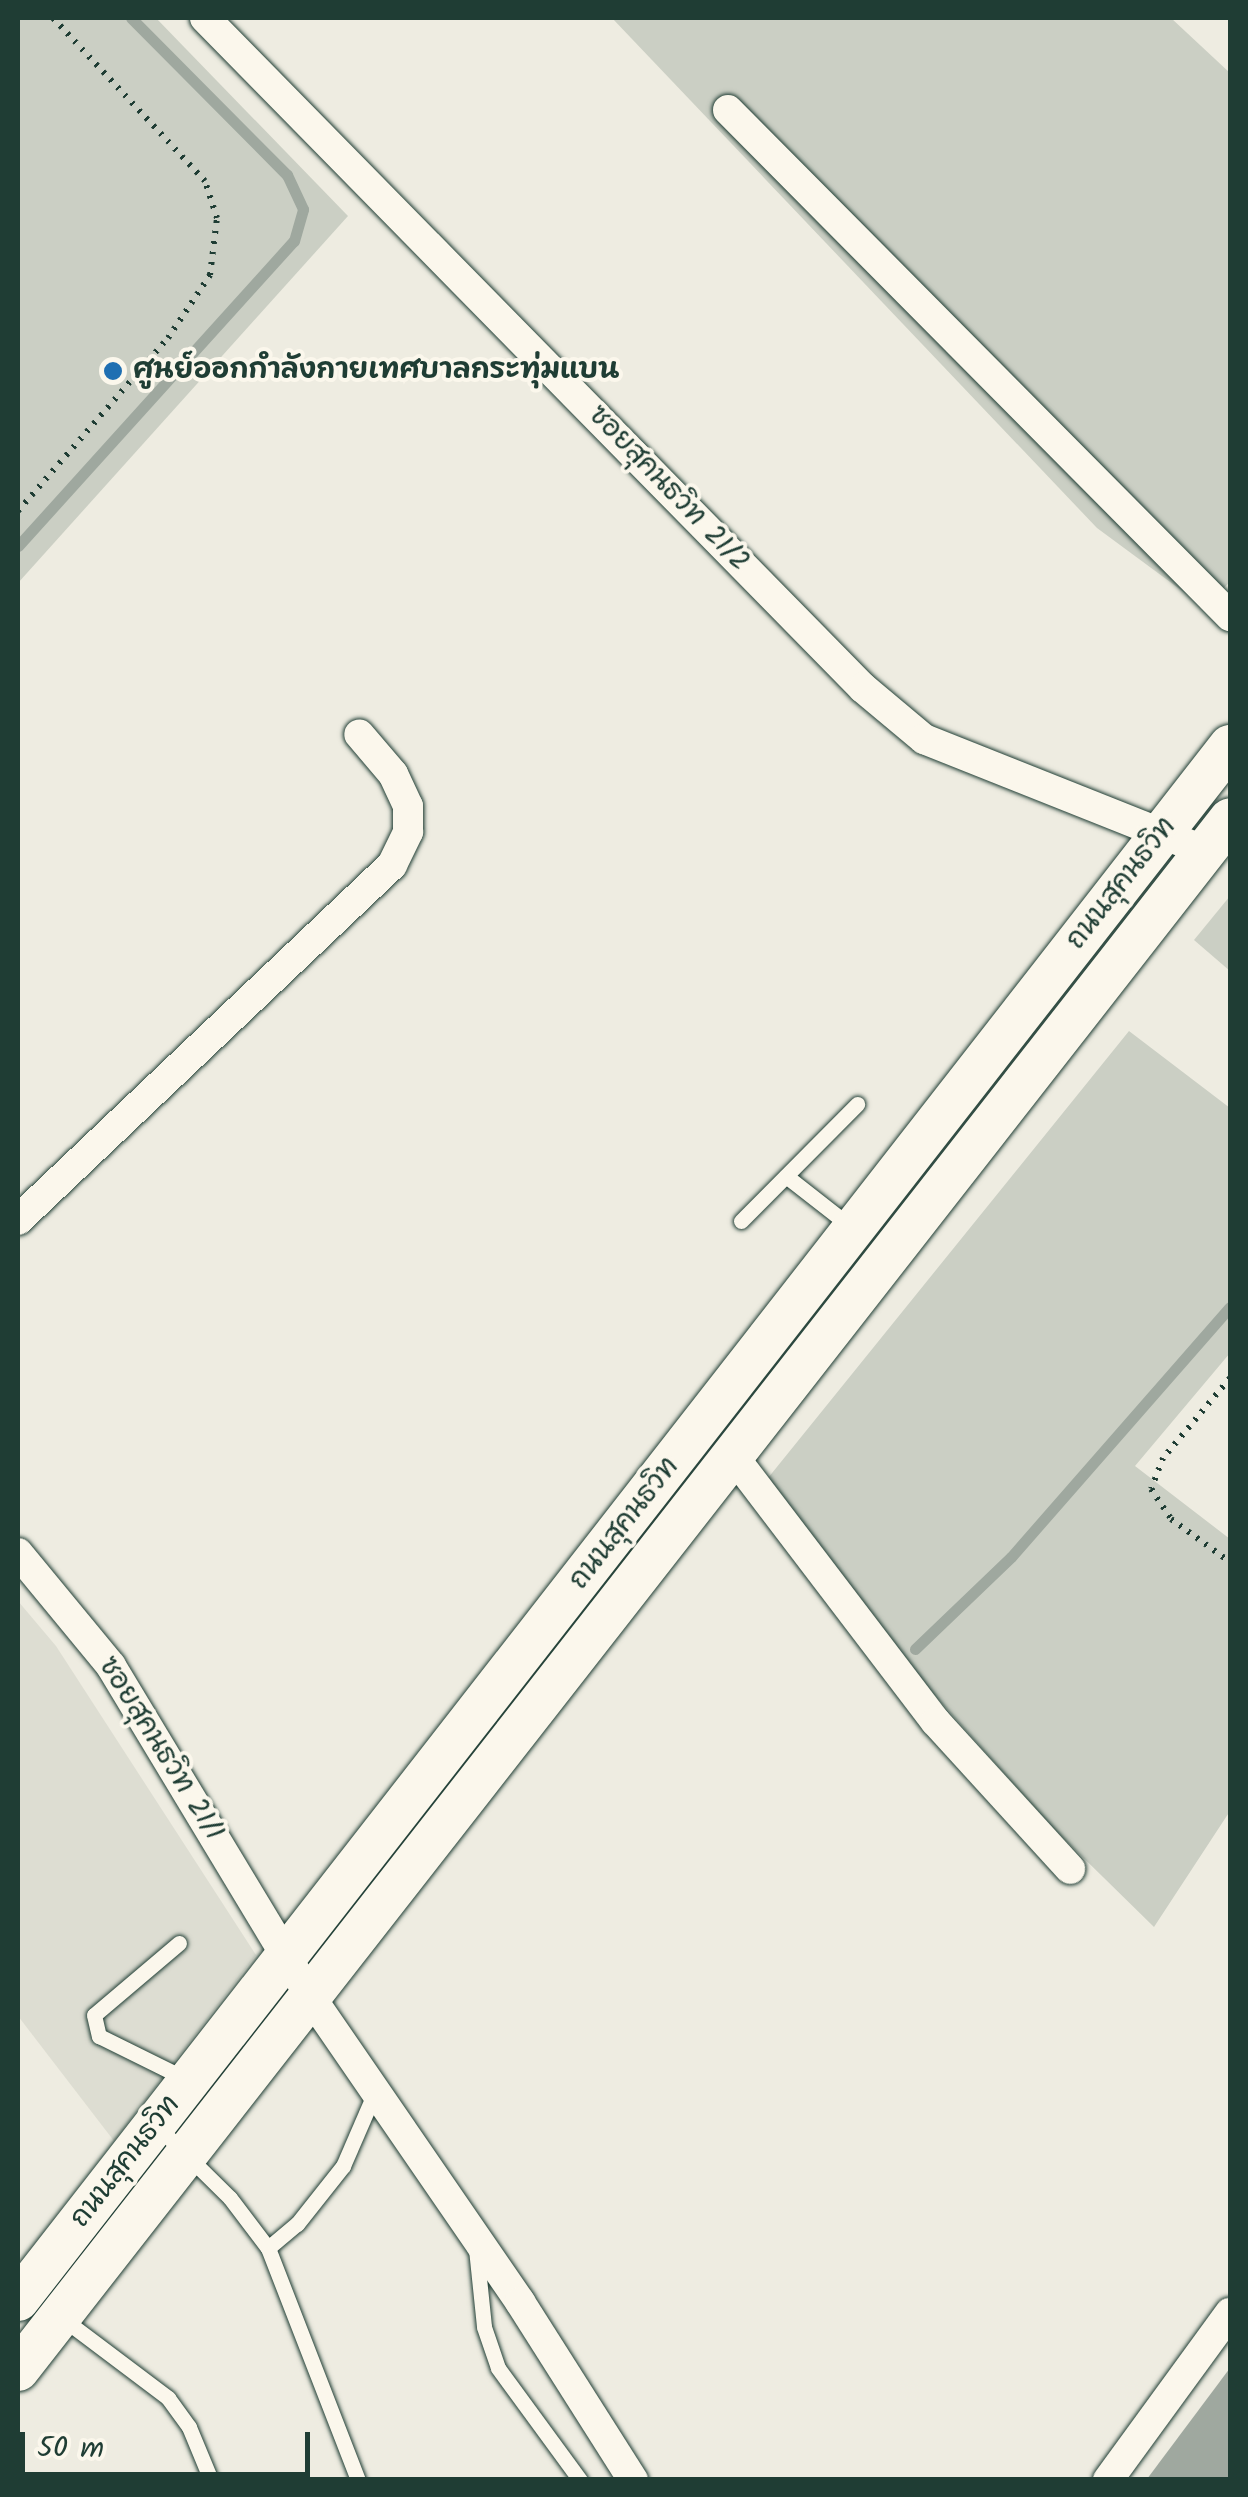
<!DOCTYPE html>
<meta charset="utf-8">
<style>
body{margin:0}
#map{position:relative;width:1248px;height:2497px;overflow:hidden;background:#eeece1;font-family:Kalam,"Playpen Sans Thai",sans-serif}
div>[style]{position:absolute}
.built>*{inset:0;background:#ddddd2}
.green>*{inset:0;background:#cbcfc4}
.water>*{inset:0;background:#9fa89f}
.stream>*{height:11px;margin:-5.5px;padding:0 5.5px;transform-origin:5.5px;border-radius:5.5px;background:#9fa89f}
.path>*{height:6px;margin-top:-3px;transform-origin:0;background:repeating-linear-gradient(90deg,#1f3d34 0 2.5px,transparent 0 10.5px)}
.roads{filter:drop-shadow(0 0 2px #1f3d34) drop-shadow(0 0 2px #1f3d34)}
.lane>*{height:15px;margin:-7.5px;padding:0 7.5px;transform-origin:7.5px;border-radius:7.5px;background:#fbf7ec}
.street>*{height:30px;margin:-15px;padding:0 15px;transform-origin:15px;border-radius:15px;background:#fbf7ec}
.secondary>*{height:42px;margin:-21px;padding:0 21px;transform-origin:21px;border-radius:21px;background:#fbf7ec}
.dots>*{width:28px;height:28px;translate:-50% -50%;box-sizing:border-box;border:5px solid #fbf7ec;border-radius:50%}
span{translate:-50% -50%;white-space:nowrap;text-align:center;line-height:1.15;-webkit-text-stroke:8px #fbf7ec;paint-order:stroke}
.poi-label{font-size:28px;color:#1f3d34;font-weight:700}
.left{translate:0 -50%;text-align:left}
.street-label{font-size:28px;color:#1f3d34}
.frame{position:absolute;inset:0;border:20px solid #1f3d34;pointer-events:none}
.scale{position:absolute;left:20px;top:2432px;width:290px;height:45px;box-sizing:border-box;border:5px solid #1f3d34;border-top:0;padding-left:12px;font-size:30px;line-height:35px;white-space:nowrap;color:#1f3d34;-webkit-text-stroke:8px #fbf7ec;paint-order:stroke}
</style>
<div id="map">
<div class="built">
<i style="clip-path:polygon(18px 1601px,56px 1646px,256px 1955px,114px 2141px,18px 2016px)"></i>
</div>
<div class="green">
<i style="clip-path:polygon(18px 18px,156px 18px,348px 216px,18px 583px)"></i>
<i style="clip-path:polygon(612px 18px,1171px 18px,1230px 73px,1230px 582px,1204px 607px,1097px 528px)"></i>
<i style="clip-path:polygon(1230px 896px,1230px 971px,1194px 940px)"></i>
<i style="clip-path:polygon(1129px 1031px,1230px 1108px,1230px 1353px,1135px 1466px,1230px 1539px,1230px 1811px,1154px 1927px,1053px 1828px,931px 1691px,768px 1478px)"></i>
</div>
<div class="water">
<i style="clip-path:polygon(1230px 2368px,1230px 2479px,1147px 2479px)"></i>
</div>
<div class="stream">
<i style="left:18px;top:546px;width:411px;rotate:-47.9deg"></i>
<i style="left:294px;top:241px;width:33px;rotate:-74deg"></i>
<i style="left:303px;top:209px;width:38px;rotate:-115deg"></i>
<i style="left:287px;top:175px;width:221px;rotate:-134.8deg"></i>
<i style="left:915px;top:1649px;width:133px;rotate:-43.8deg"></i>
<i style="left:1011px;top:1557px;width:332px;rotate:-48.8deg"></i>
</div>
<div class="path">
<i style="left:18px;top:511px;width:229px;rotate:-49.1deg"></i>
<i style="left:168px;top:338px;width:76px;rotate:-56.3deg"></i>
<i style="left:210px;top:275px;width:57px;rotate:-83deg"></i>
<i style="left:217px;top:218px;width:39px;rotate:-108deg"></i>
<i style="left:205px;top:181px;width:223px;rotate:-133deg"></i>
<i style="left:1230px;top:1378px;width:104px;rotate:129.9deg"></i>
<i style="left:1163px;top:1458px;width:33px;rotate:111deg"></i>
<i style="left:1151px;top:1489px;width:36px;rotate:56deg"></i>
<i style="left:1171px;top:1519px;width:73px;rotate:36.1deg"></i>
</div>
<div class="roads">
<div class="lane">
<i style="left:786px;top:1176px;width:81px;rotate:38deg"></i>
<i style="left:741px;top:1221px;width:165px;rotate:-45.2deg"></i>
<i style="left:179px;top:1943px;width:111px;rotate:139.7deg"></i>
<i style="left:94px;top:2015px;width:22px;rotate:77deg"></i>
<i style="left:99px;top:2036px;width:97px;rotate:26.3deg"></i>
<i style="left:155px;top:2124px;width:105px;rotate:44.6deg"></i>
<i style="left:230px;top:2198px;width:63px;rotate:52.8deg"></i>
<i style="left:268px;top:2248px;width:249px;rotate:68.8deg"></i>
<i style="left:268px;top:2248px;width:38px;rotate:-40deg"></i>
<i style="left:297px;top:2224px;width:74px;rotate:-51.6deg"></i>
<i style="left:343px;top:2166px;width:81px;rotate:-66.6deg"></i>
<i style="left:476px;top:2249px;width:78px;rotate:84.1deg"></i>
<i style="left:484px;top:2327px;width:43px;rotate:71.1deg"></i>
<i style="left:498px;top:2368px;width:139px;rotate:53.8deg"></i>
<i style="left:62px;top:2318px;width:133px;rotate:37deg"></i>
<i style="left:168px;top:2398px;width:36px;rotate:54deg"></i>
<i style="left:189px;top:2427px;width:57px;rotate:67.5deg"></i>
</div>
<div class="street">
<i style="left:205px;top:18px;width:939px;rotate:45.52deg"></i>
<i style="left:863px;top:688px;width:80px;rotate:39.9deg"></i>
<i style="left:924px;top:739px;width:302px;rotate:21.7deg"></i>
<i style="left:728px;top:110px;width:713px;rotate:45.23deg"></i>
<i style="left:18px;top:1220px;width:516px;rotate:-43.51deg"></i>
<i style="left:392px;top:865px;width:37px;rotate:-64deg"></i>
<i style="left:408px;top:832px;width:26px;rotate:-90deg"></i>
<i style="left:408px;top:806px;width:35px;rotate:-115deg"></i>
<i style="left:393px;top:774px;width:52px;rotate:-130.4deg"></i>
<i style="left:734px;top:1457px;width:333px;rotate:52.7deg"></i>
<i style="left:936px;top:1722px;width:199px;rotate:47.6deg"></i>
<i style="left:18px;top:1553px;width:146px;rotate:50.5deg"></i>
<i style="left:111px;top:1666px;width:389px;rotate:58.9deg"></i>
<i style="left:312px;top:1999px;width:368px;rotate:55.5deg"></i>
<i style="left:520px;top:2302px;width:211px;rotate:57.6deg"></i>
<i style="left:1108px;top:2480px;width:207px;rotate:-53.9deg"></i>
</div>
<div class="secondary">
<i style="left:18px;top:2300px;width:1971px;rotate:-52.05deg"></i>
<i style="left:18px;top:2370px;width:1968px;rotate:-51.99deg"></i>
</div>
</div>
<div class="dots">
<i style="left:113px;top:371px;background:#1f6fb2"></i>
</div>
<div class="poi-label">
<span class="left" style="left:133px;top:371px">ศูนย์ออกกำลังกายเทศบาลกระทุ่มแบน</span>
</div>
<div class="street-label">
<span style="left:668px;top:489px;rotate:46deg">ซอยสุคนธวิท 21/2</span>
<span style="left:1122px;top:884px;rotate:-52deg">ถนนสุคนธวิท</span>
<span style="left:625px;top:1524px;rotate:-52deg">ถนนสุคนธวิท</span>
<span style="left:160px;top:1749px;rotate:58deg">ซอยสุคนธวิท 21/1</span>
<span style="left:126px;top:2162px;rotate:-52deg">ถนนสุคนธวิท</span>
</div>
<div class="frame"></div>
<div class="scale">50 m</div>
</div>
